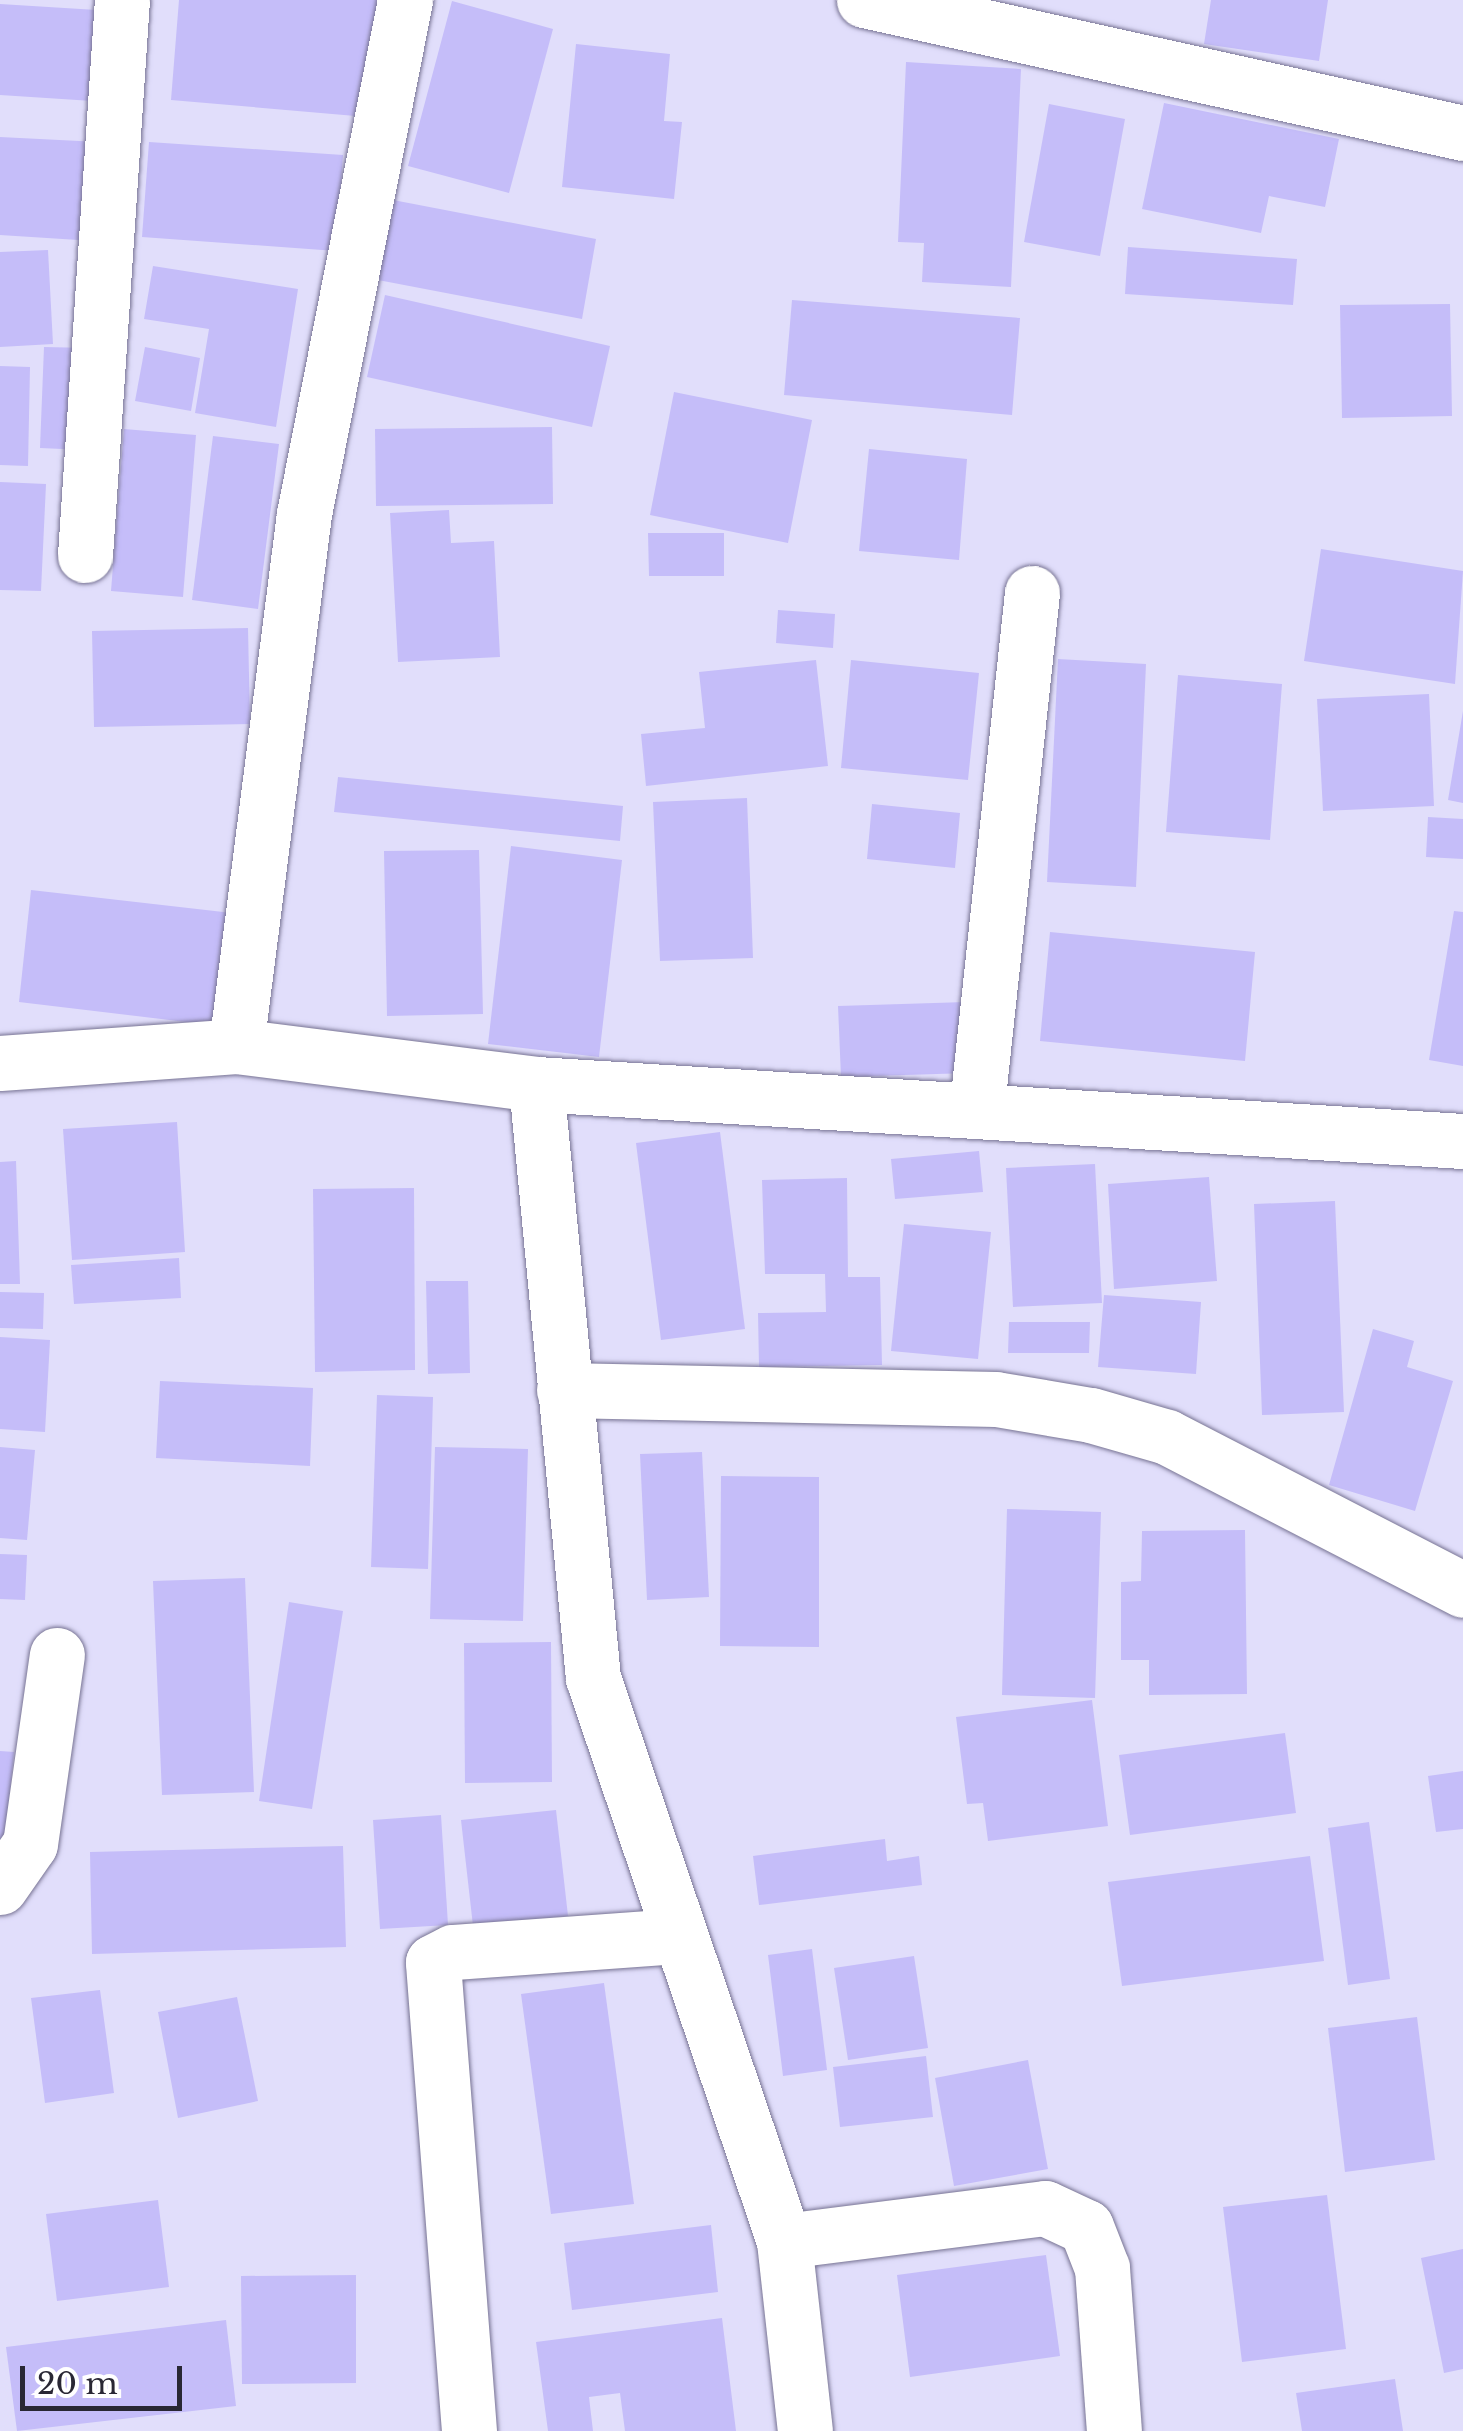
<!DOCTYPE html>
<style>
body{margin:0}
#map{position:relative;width:1463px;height:2431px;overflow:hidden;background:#e1defb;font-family:"Libre Baskerville",serif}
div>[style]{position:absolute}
.building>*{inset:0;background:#c5bdf9}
.roads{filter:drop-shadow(0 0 2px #777393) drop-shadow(0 0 2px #777393)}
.minor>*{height:55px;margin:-27.5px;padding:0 27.5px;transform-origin:27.5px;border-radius:27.5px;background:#fff}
span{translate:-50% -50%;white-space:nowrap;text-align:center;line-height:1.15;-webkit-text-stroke:8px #fff;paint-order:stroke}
.scale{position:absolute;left:20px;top:2366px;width:162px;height:45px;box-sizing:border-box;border:5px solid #292734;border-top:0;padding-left:12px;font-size:30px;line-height:35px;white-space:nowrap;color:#292734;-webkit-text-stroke:8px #fff;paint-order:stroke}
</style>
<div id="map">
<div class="building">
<i style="clip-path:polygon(179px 0,377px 0,367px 117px,171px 100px)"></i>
<i style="clip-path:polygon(1211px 0,1328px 0,1319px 61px,1204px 44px)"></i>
<i style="clip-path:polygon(452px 1px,553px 29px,509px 193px,408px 166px)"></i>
<i style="clip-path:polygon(0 4px,113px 11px,108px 102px,0 95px)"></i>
<i style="clip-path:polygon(576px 44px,670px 54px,664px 121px,682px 122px,674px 199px,562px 187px)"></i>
<i style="clip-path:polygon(906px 62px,1021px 69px,1011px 287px,922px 282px,924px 243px,898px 242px)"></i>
<i style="clip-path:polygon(1164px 103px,1339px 139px,1325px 207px,1269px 196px,1261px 233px,1142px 209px)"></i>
<i style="clip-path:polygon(1049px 104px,1125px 119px,1100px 256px,1024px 242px)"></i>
<i style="clip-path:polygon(0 137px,99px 142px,94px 241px,0 235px)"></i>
<i style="clip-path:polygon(149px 142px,343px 155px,336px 251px,142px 237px)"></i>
<i style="clip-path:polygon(393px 200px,596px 239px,582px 319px,378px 280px)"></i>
<i style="clip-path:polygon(1128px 247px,1297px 259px,1293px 305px,1125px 294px)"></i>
<i style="clip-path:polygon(48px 250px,53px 344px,0 347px,0 252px)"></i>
<i style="clip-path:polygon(153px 266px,298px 289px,276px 427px,195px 413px,209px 329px,144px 319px)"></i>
<i style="clip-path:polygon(385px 295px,610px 346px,592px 427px,367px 377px)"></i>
<i style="clip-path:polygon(792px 300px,1020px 318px,1012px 415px,784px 395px)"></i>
<i style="clip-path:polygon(1450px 304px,1452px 416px,1342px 418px,1340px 305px)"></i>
<i style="clip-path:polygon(44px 347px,89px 348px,85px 450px,40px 448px)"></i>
<i style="clip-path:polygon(145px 347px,200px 358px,191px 411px,135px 401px)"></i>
<i style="clip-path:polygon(0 366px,30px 367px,28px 466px,0 465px)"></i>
<i style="clip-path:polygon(674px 392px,812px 420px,788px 543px,650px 515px)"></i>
<i style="clip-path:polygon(552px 427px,553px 504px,376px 506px,375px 429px)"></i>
<i style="clip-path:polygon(124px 429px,196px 435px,183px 597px,111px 591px)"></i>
<i style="clip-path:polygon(213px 436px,279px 444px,258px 609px,192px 600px)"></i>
<i style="clip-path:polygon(869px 449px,967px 459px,959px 560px,859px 551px)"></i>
<i style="clip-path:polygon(0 482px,46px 484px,41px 591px,0 590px)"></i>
<i style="clip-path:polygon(449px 510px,451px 543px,494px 541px,500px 657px,398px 662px,390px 513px)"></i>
<i style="clip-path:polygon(648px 533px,724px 533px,724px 576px,649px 576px)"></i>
<i style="clip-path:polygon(1321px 549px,1463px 571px,1455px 684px,1304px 661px)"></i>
<i style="clip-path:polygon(778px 610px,835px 614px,833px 648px,776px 643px)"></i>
<i style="clip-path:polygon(248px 628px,250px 724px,94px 727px,92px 631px)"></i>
<i style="clip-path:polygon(1058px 659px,1146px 664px,1136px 887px,1047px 882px)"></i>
<i style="clip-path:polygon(816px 660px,828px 766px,646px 786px,641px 734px,705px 728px,699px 672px)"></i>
<i style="clip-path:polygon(851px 660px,979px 673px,968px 780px,841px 768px)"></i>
<i style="clip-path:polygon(1178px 675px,1282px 684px,1270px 840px,1166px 832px)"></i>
<i style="clip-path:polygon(1429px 694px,1434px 806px,1323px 811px,1317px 699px)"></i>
<i style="clip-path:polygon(1463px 711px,1463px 803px,1448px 800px)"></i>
<i style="clip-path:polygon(338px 777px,623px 806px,620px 841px,334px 812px)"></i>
<i style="clip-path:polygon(747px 798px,753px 958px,660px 961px,653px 802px)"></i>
<i style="clip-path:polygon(872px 804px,960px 813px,955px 868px,867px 859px)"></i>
<i style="clip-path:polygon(1428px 817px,1463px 819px,1463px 859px,1426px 857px)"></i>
<i style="clip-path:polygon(511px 846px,622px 860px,599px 1057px,488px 1044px)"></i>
<i style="clip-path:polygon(479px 850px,483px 1014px,387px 1016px,384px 851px)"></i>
<i style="clip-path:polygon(31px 890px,232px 913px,220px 1026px,19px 1002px)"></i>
<i style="clip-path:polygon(1454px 911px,1463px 912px,1463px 1066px,1429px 1060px)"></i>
<i style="clip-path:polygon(1050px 932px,1255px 952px,1245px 1061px,1040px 1041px)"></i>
<i style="clip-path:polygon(966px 1002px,969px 1073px,841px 1077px,838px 1006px)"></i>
<i style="clip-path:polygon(177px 1122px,185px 1252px,72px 1260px,63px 1129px)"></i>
<i style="clip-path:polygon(720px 1132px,745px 1329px,661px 1340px,636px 1143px)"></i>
<i style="clip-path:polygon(979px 1151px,983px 1192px,895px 1199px,891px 1159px)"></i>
<i style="clip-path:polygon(16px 1161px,20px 1284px,0 1284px,0 1162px)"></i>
<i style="clip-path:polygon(1095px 1164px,1102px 1303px,1013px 1307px,1006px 1168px)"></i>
<i style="clip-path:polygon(1209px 1177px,1217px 1281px,1114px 1289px,1108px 1184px)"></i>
<i style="clip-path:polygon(847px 1178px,848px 1277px,880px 1277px,882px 1365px,759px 1367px,758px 1313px,826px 1312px,825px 1274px,765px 1274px,762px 1180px)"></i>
<i style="clip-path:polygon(414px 1188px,415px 1370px,315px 1372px,313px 1189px)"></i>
<i style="clip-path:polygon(1335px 1201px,1344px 1412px,1262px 1415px,1254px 1204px)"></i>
<i style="clip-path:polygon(904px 1224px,991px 1232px,978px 1359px,891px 1351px)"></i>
<i style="clip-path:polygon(179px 1258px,181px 1298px,74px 1304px,71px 1265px)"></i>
<i style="clip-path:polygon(426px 1281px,468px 1281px,470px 1373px,428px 1374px)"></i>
<i style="clip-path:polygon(0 1292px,44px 1293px,43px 1329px,0 1328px)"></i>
<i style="clip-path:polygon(1104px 1295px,1201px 1302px,1196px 1374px,1098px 1367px)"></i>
<i style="clip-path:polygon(1009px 1322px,1090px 1322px,1089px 1353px,1008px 1353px)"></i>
<i style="clip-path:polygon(1373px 1329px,1414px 1341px,1407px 1367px,1453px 1381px,1415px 1511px,1329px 1485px)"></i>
<i style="clip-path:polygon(0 1337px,50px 1340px,45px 1432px,0 1429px)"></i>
<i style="clip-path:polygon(160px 1381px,313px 1388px,310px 1466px,156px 1458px)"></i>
<i style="clip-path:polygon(377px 1395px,433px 1397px,428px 1569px,371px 1567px)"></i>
<i style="clip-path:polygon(0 1447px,35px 1450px,27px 1540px,0 1538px)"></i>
<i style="clip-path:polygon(435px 1447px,528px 1449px,523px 1621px,430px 1619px)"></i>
<i style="clip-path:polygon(702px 1452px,709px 1597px,647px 1600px,640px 1454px)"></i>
<i style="clip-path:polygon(721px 1476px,819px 1477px,819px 1647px,720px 1646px)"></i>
<i style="clip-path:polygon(1007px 1509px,1101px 1512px,1095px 1698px,1002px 1695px)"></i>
<i style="clip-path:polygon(1245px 1530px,1247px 1694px,1149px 1695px,1149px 1660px,1121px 1660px,1121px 1582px,1141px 1581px,1142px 1531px)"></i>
<i style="clip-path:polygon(0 1554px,27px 1555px,25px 1600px,0 1599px)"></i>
<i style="clip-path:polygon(245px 1578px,254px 1792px,162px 1795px,153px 1581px)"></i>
<i style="clip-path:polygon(289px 1602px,343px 1611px,312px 1809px,259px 1801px)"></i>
<i style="clip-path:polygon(551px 1642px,552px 1782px,465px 1783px,464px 1643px)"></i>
<i style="clip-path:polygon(1092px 1700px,1108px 1826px,988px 1841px,983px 1803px,967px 1804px,956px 1717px)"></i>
<i style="clip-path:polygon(1285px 1733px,1296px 1813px,1130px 1835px,1119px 1755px)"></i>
<i style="clip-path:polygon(0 1751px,14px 1752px,4px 1848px,0 1848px)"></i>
<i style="clip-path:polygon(1463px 1771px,1463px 1829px,1436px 1832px,1428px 1776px)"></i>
<i style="clip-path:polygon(556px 1810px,568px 1916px,473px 1926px,461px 1820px)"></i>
<i style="clip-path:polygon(441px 1815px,448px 1925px,380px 1929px,373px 1820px)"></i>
<i style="clip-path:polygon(1369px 1822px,1390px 1979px,1348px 1985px,1328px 1828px)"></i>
<i style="clip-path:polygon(885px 1839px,887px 1861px,919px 1856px,922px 1885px,759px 1905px,753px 1856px)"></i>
<i style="clip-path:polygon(343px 1846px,346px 1947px,92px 1954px,90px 1852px)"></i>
<i style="clip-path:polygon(1310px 1856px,1324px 1961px,1122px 1986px,1108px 1882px)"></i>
<i style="clip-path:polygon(812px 1949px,827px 2070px,783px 2076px,768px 1955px)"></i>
<i style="clip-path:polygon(914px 1956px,928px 2048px,848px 2060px,834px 1968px)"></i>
<i style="clip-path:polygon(604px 1983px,634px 2204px,551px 2214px,521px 1994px)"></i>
<i style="clip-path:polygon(100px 1990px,114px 2093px,45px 2103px,31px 1998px)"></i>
<i style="clip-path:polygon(237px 1997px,258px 2101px,178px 2118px,158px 2012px)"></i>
<i style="clip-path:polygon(1417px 2017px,1435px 2160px,1345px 2172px,1328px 2028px)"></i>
<i style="clip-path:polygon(926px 2056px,933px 2117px,840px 2127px,833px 2067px)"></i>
<i style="clip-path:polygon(1028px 2060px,1048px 2169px,954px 2186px,935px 2078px)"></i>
<i style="clip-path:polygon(1327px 2195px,1346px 2349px,1242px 2362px,1223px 2207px)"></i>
<i style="clip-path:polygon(158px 2200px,169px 2287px,57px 2301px,46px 2214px)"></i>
<i style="clip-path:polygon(711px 2225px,718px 2292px,572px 2310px,564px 2243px)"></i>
<i style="clip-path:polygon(1463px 2249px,1463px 2369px,1444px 2373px,1421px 2258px)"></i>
<i style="clip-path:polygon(1046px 2255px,1060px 2356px,910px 2377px,897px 2275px)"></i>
<i style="clip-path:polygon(356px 2275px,356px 2383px,242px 2384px,241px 2276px)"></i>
<i style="clip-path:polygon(722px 2318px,736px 2431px,625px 2431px,620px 2393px,589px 2397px,593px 2431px,548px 2431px,536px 2342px)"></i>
<i style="clip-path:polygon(226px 2320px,236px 2406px,17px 2431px,6px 2347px)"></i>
<i style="clip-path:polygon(1395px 2379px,1403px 2431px,1302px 2431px,1296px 2393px)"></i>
</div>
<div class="roads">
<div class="minor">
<i style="left:864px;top:0;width:614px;rotate:12.52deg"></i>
<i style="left:85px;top:555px;width:556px;rotate:-86.19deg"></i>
<i style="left:236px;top:1046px;width:536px;rotate:-82.72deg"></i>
<i style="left:304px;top:514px;width:524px;rotate:-78.88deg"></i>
<i style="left:0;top:1063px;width:237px;rotate:-4.1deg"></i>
<i style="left:236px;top:1046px;width:302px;rotate:7.2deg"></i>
<i style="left:536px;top:1084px;width:929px;rotate:3.52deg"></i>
<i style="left:536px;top:1084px;width:597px;rotate:84.52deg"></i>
<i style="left:593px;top:1678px;width:595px;rotate:71.26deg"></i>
<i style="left:784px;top:2241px;width:191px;rotate:83.7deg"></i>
<i style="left:977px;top:1105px;width:515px;rotate:-83.87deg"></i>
<i style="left:564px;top:1390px;width:432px;rotate:1.2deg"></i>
<i style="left:996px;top:1399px;width:96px;rotate:9.6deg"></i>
<i style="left:1091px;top:1415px;width:79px;rotate:16.1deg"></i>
<i style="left:1167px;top:1437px;width:333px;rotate:27.3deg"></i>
<i style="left:0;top:1887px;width:52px;rotate:-55.1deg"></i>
<i style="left:30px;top:1844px;width:191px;rotate:-81.9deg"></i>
<i style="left:784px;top:2241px;width:263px;rotate:-7.2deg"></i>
<i style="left:1045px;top:2208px;width:45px;rotate:24.9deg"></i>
<i style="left:1086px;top:2227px;width:44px;rotate:68.7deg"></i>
<i style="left:1102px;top:2268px;width:163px;rotate:85.8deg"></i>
<i style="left:469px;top:2431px;width:470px;rotate:-94.4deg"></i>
<i style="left:433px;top:1962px;width:22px;rotate:-27deg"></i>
<i style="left:453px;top:1952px;width:225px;rotate:-4.1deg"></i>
</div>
</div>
<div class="scale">20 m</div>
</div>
